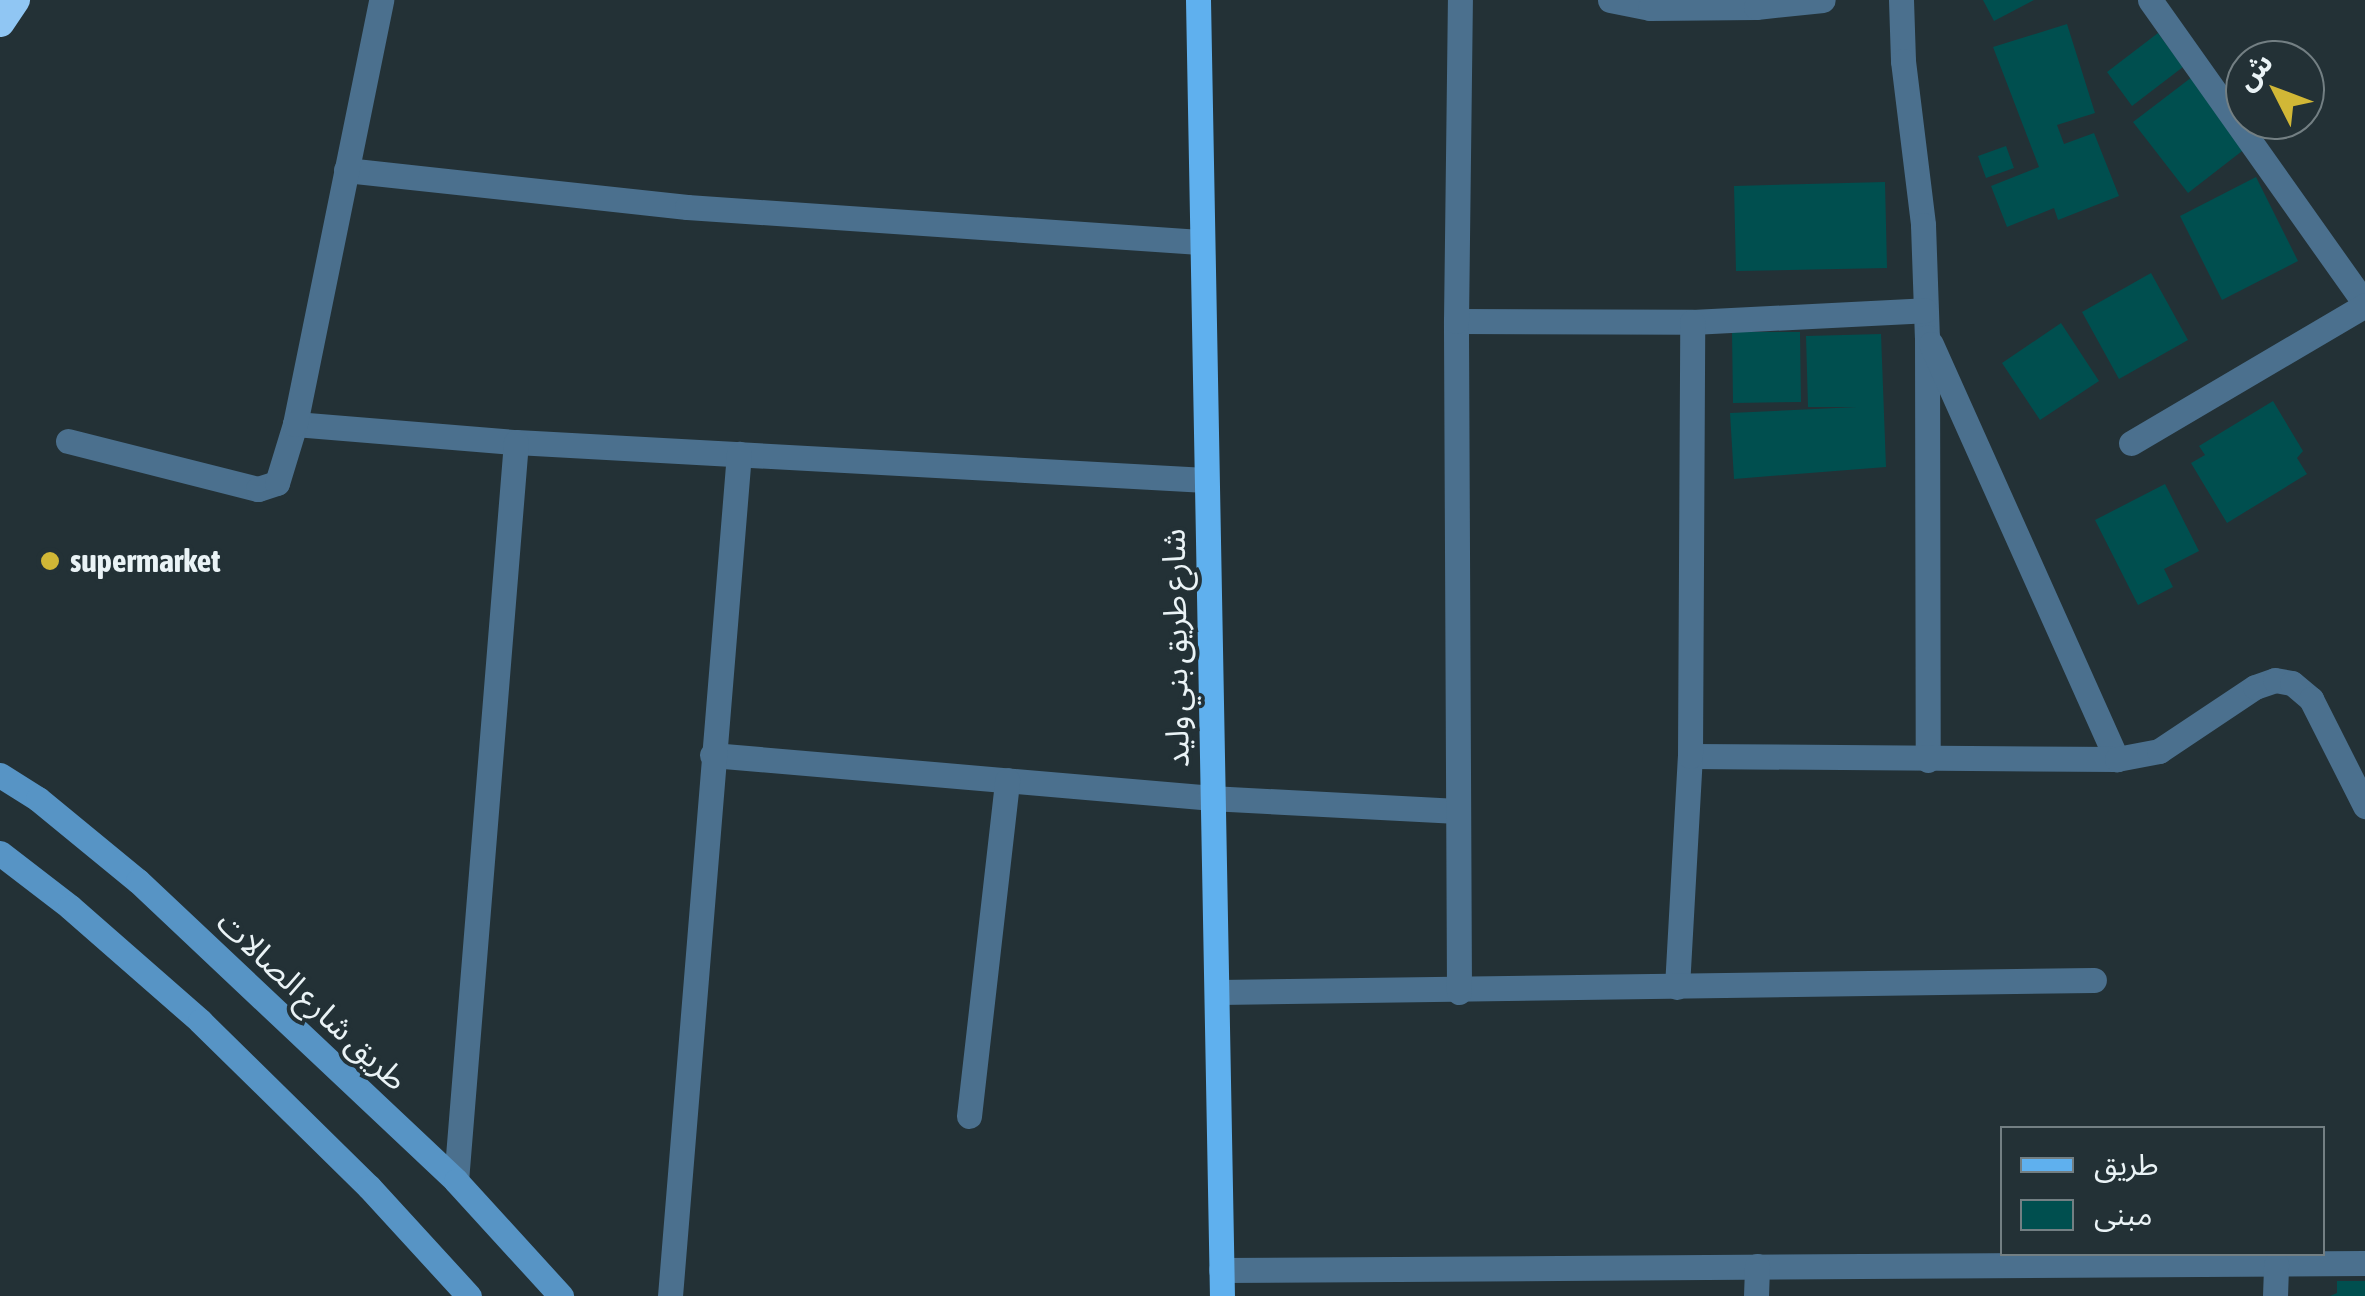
<!DOCTYPE html>
<meta charset="utf-8">
<style>
body{margin:0}
#map{position:relative;width:2365px;height:1296px;overflow:hidden;background:#233136;font-family:"Asap Condensed","Noto Sans Arabic",sans-serif}
div>[style]{position:absolute}
.building>*{inset:0;background:#004f4f}
.street>*{height:25px;margin:-12.5px;padding:0 12.5px;transform-origin:12.5px;border-radius:12.5px;background:#4b708e}
.secondary>*{height:25px;margin:-12.5px;padding:0 12.5px;transform-origin:12.5px;border-radius:12.5px;background:#5794c5}
.primary>*{height:25px;margin:-12.5px;padding:0 12.5px;transform-origin:12.5px;border-radius:12.5px;background:#5fb0ee}
.highway>*{height:30px;margin:-15px;padding:0 15px;transform-origin:15px;border-radius:15px;background:#90c6f3}
.dots>*{width:28px;height:28px;translate:-50% -50%;box-sizing:border-box;border:5px solid #233136;border-radius:50%}
span{translate:-50% -50%;white-space:nowrap;text-align:center;line-height:1.15;-webkit-text-stroke:8px #233136;paint-order:stroke}
.poi-label{font-size:32px;color:#eaf3f6;font-weight:700}
.left{translate:0 -50%;text-align:left}
.street-label{font-size:32px;color:#eaf3f6}
.legend{position:absolute;left:2000px;top:1126px;width:325px;height:130px;box-sizing:border-box;background:#233136;border:2px solid #737f83;margin:0;padding:12px 18px;list-style:none;font-size:30px;color:#eaf3f6}
.legend li{display:flex;align-items:center;gap:20px;height:50px}
.legend b{width:50px;border:2px solid #737f83}
.north{position:absolute;left:2225px;top:40px;width:100px;height:100px;box-sizing:border-box;background:#233136;border:2px solid #737f83;border-radius:50%;rotate:312deg;font-size:28px;font-weight:700;line-height:40px;text-align:center;color:#eaf3f6}
.north::after{content:'';display:block;margin:auto;width:35px;height:45px;background:#d1b736;clip-path:polygon(50% 0,100% 100%,50% 72%,0 100%)}
</style>
<div id="map">
<div class="building">
<i style="clip-path:polygon(1983px 0,2034px 0,1994px 21px)"></i>
<i style="clip-path:polygon(2067px 24px,2095px 113px,2057px 125px,2064px 144px,2094px 133px,2119px 196px,2058px 220px,2054px 208px,2007px 227px,1991px 186px,2039px 167px,1993px 47px)"></i>
<i style="clip-path:polygon(2158px 33px,2183px 67px,2132px 106px,2107px 72px)"></i>
<i style="clip-path:polygon(2192px 77px,2246px 148px,2188px 193px,2133px 122px)"></i>
<i style="clip-path:polygon(2006px 146px,2014px 168px,1986px 178px,1978px 156px)"></i>
<i style="clip-path:polygon(2256px 177px,2298px 261px,2222px 300px,2180px 216px)"></i>
<i style="clip-path:polygon(1885px 182px,1887px 268px,1736px 271px,1734px 186px)"></i>
<i style="clip-path:polygon(2151px 273px,2188px 340px,2119px 379px,2082px 312px)"></i>
<i style="clip-path:polygon(2061px 323px,2099px 381px,2040px 420px,2002px 363px)"></i>
<i style="clip-path:polygon(1732px 332px,1800px 332px,1801px 402px,1733px 403px)"></i>
<i style="clip-path:polygon(1881px 334px,1886px 467px,1734px 479px,1730px 413px,1857px 407px,1808px 407px,1806px 336px)"></i>
<i style="clip-path:polygon(2273px 401px,2303px 451px,2297px 458px,2307px 474px,2227px 523px,2191px 463px,2205px 455px,2199px 446px)"></i>
<i style="clip-path:polygon(2165px 484px,2199px 551px,2164px 569px,2173px 587px,2138px 605px,2095px 520px)"></i>
<i style="clip-path:polygon(2337px 1281px,2365px 1281px,2365px 1296px,2330px 1296px,2337px 1293px)"></i>
</div>
<div class="street">
<i style="left:1610px;top:0;width:41px;rotate:11.3deg"></i>
<i style="left:1650px;top:8px;width:106px;rotate:-0.5deg"></i>
<i style="left:1756px;top:7px;width:67px;rotate:-6deg"></i>
<i style="left:1901px;top:0;width:61px;rotate:88.1deg"></i>
<i style="left:1903px;top:61px;width:165px;rotate:83deg"></i>
<i style="left:1923px;top:225px;width:112px;rotate:88deg"></i>
<i style="left:1927px;top:337px;width:423px;rotate:89.9deg"></i>
<i style="left:2150px;top:0;width:372px;rotate:54.7deg"></i>
<i style="left:346px;top:170px;width:343px;rotate:6.2deg"></i>
<i style="left:687px;top:207px;width:514px;rotate:3.9deg"></i>
<i style="left:1456px;top:321px;width:236px;rotate:0.2deg"></i>
<i style="left:1692px;top:322px;width:233px;rotate:-2.9deg"></i>
<i style="left:1931px;top:344px;width:455px;rotate:65.9deg"></i>
<i style="left:295px;top:424px;width:222px;rotate:4.7deg"></i>
<i style="left:516px;top:442px;width:691px;rotate:3.15deg"></i>
<i style="left:68px;top:441px;width:196px;rotate:14.2deg"></i>
<i style="left:258px;top:489px;width:20px;rotate:-18deg"></i>
<i style="left:277px;top:483px;width:62px;rotate:-73deg"></i>
<i style="left:295px;top:424px;width:433px;rotate:-78.5deg"></i>
<i style="left:2131px;top:443px;width:272px;rotate:-30.5deg"></i>
<i style="left:712px;top:755px;width:500px;rotate:4.9deg"></i>
<i style="left:1210px;top:798px;width:248px;rotate:3deg"></i>
<i style="left:1690px;top:756px;width:427px;rotate:0.4deg"></i>
<i style="left:2117px;top:759px;width:43px;rotate:-10.8deg"></i>
<i style="left:2159px;top:751px;width:115px;rotate:-33.7deg"></i>
<i style="left:2255px;top:687px;width:21px;rotate:-19deg"></i>
<i style="left:2275px;top:680px;width:17px;rotate:10deg"></i>
<i style="left:2292px;top:683px;width:25px;rotate:40deg"></i>
<i style="left:2311px;top:699px;width:120px;rotate:63.2deg"></i>
<i style="left:1677px;top:987px;width:231px;rotate:-86.8deg"></i>
<i style="left:1690px;top:756px;width:434px;rotate:-89.7deg"></i>
<i style="left:1219px;top:992px;width:875px;rotate:-0.79deg"></i>
<i style="left:1459px;top:992px;width:671px;rotate:-90.26deg"></i>
<i style="left:1456px;top:321px;width:321px;rotate:-89.3deg"></i>
<i style="left:969px;top:1116px;width:338px;rotate:-83.5deg"></i>
<i style="left:456px;top:1181px;width:741px;rotate:-85.36deg"></i>
<i style="left:1221px;top:1270px;width:1144px;rotate:-0.35deg"></i>
<i style="left:670px;top:1296px;width:845px;rotate:-85.32deg"></i>
<i style="left:1756px;top:1296px;width:30px;rotate:-88deg"></i>
<i style="left:2275px;top:1296px;width:32px;rotate:-88deg"></i>
</div>
<div class="secondary">
<i style="left:0;top:775px;width:45px;rotate:32.3deg"></i>
<i style="left:38px;top:799px;width:129px;rotate:39.4deg"></i>
<i style="left:138px;top:881px;width:437px;rotate:43.3deg"></i>
<i style="left:456px;top:1181px;width:156px;rotate:47.6deg"></i>
<i style="left:0;top:853px;width:88px;rotate:37.6deg"></i>
<i style="left:70px;top:907px;width:173px;rotate:41.2deg"></i>
<i style="left:200px;top:1021px;width:237px;rotate:44.5deg"></i>
<i style="left:369px;top:1187px;width:148px;rotate:47.5deg"></i>
</div>
<div class="primary">
<i style="left:1198px;top:0;width:1296px;rotate:88.94deg"></i>
</div>
<div class="highway">
<i style="left:0;top:22px;width:27px;rotate:-56deg"></i>
</div>
<div class="dots">
<i style="left:50px;top:561px;background:#d1b736"></i>
</div>
<div class="poi-label">
<span class="left" style="left:70px;top:561px">supermarket</span>
</div>
<div class="street-label">
<span style="left:1176px;top:648px;rotate:-91deg">شارع طريق بني وليد</span>
<span style="left:312px;top:1001px;rotate:43deg">طريق شارع الصالات</span>
</div>
<ul class="legend">
<li><b style="height:12px;background:#5fb0ee"></b>طريق</li>
<li><b style="height:28px;background:#004f4f"></b>مبنى</li>
</ul>
<div class="north">ش</div>
</div>
